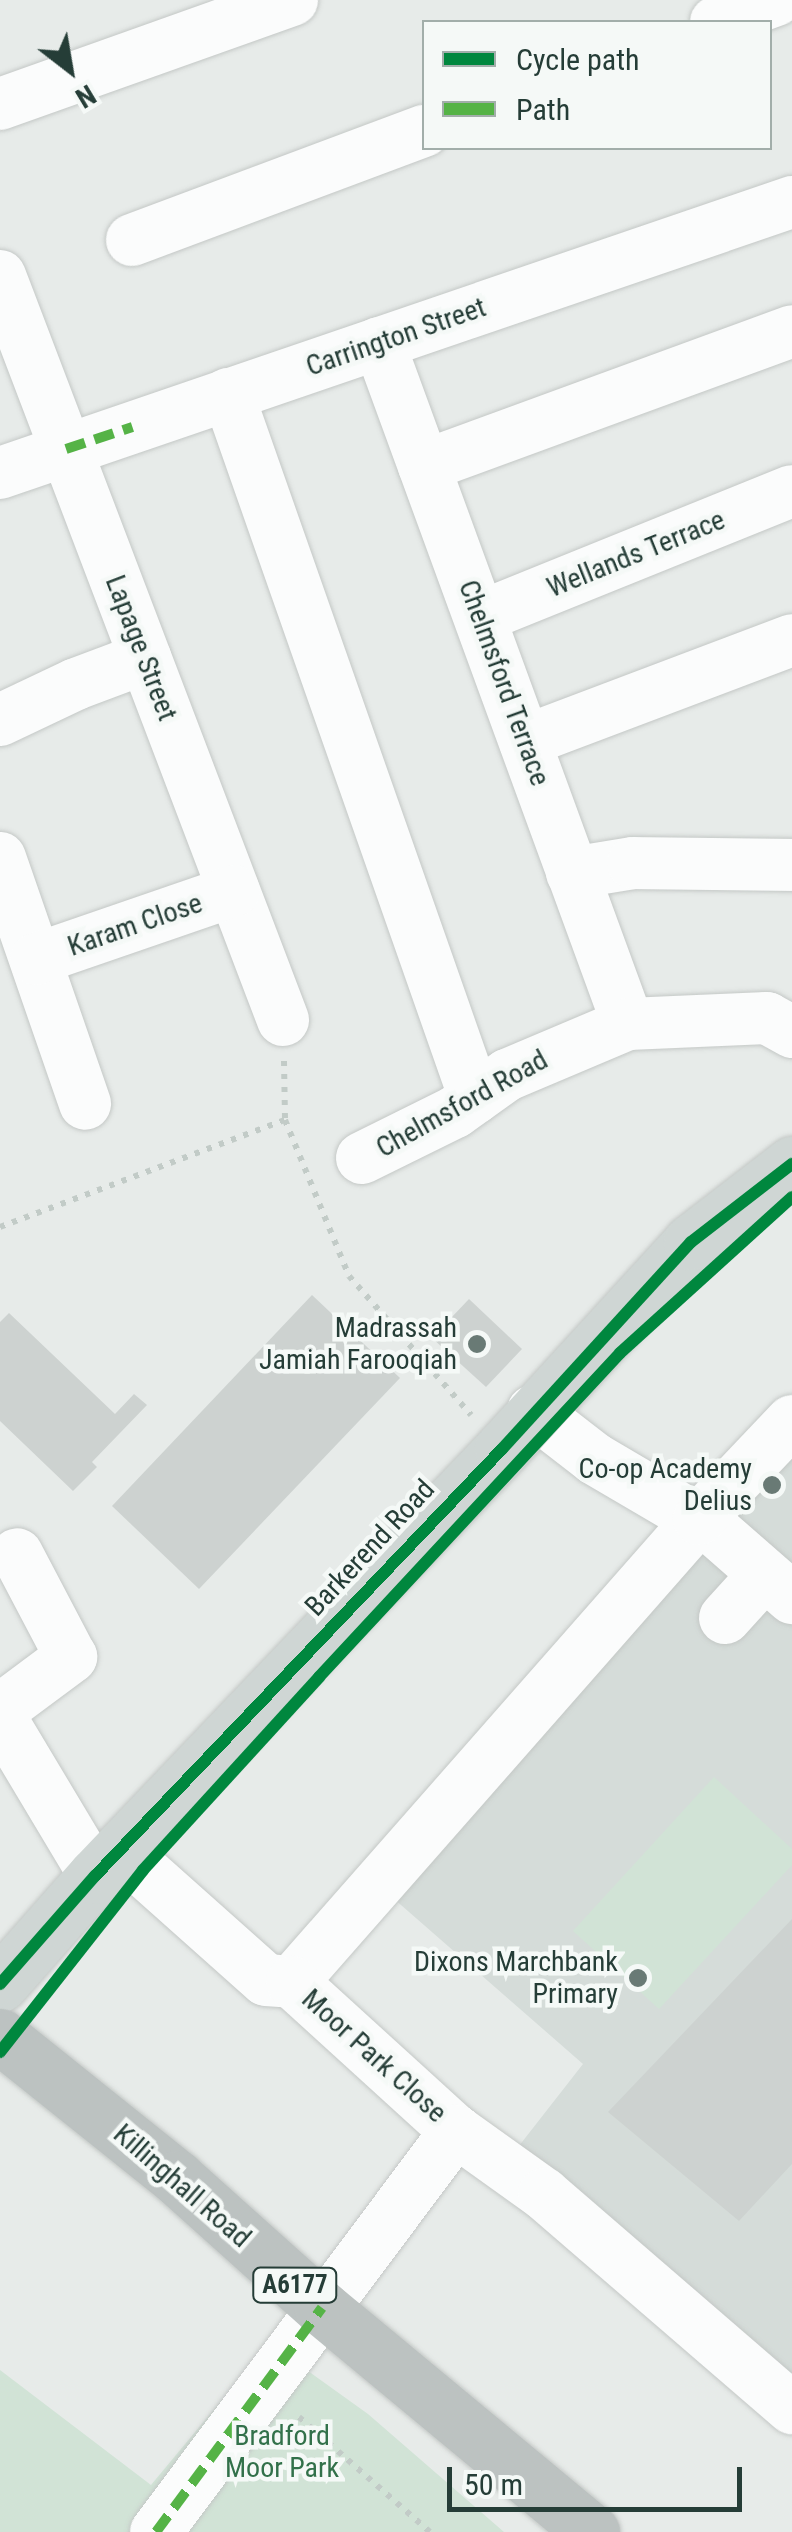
<!DOCTYPE html>
<style>
body{margin:0}
#map{position:relative;width:792px;height:2532px;overflow:hidden;background:#e7ebe9;font-family:"Roboto Condensed",sans-serif}
div>[style]{position:absolute}
.built>*{inset:0;background:#d5dcd9}
.green>*{inset:0;background:#d1e3d6}
.building>*{inset:0;background:#cdd2d0}
.path>*{height:6px;margin-top:-3px;transform-origin:0;background:repeating-linear-gradient(90deg,#c2cbc7 0 5px,transparent 0 13px)}
.roads{filter:drop-shadow(0 0 2px #c4c8c6) drop-shadow(0 0 2px #c4c8c6)}
.minor>*{height:52px;margin:-26px;padding:0 26px;transform-origin:26px;border-radius:26px;background:#fbfcfc}
.major>*{height:55px;margin:-27.5px;padding:0 27.5px;transform-origin:27.5px;border-radius:27.5px;background:#cfd6d4}
.highway>*{height:55px;margin:-27.5px;padding:0 27.5px;transform-origin:27.5px;border-radius:27.5px;background:#bcc2c1}
.quiet>*{height:10px;margin-top:-5px;transform-origin:0;background:repeating-linear-gradient(90deg,#55b346 0 20px,transparent 0 30px)}
.cycleway>*{height:12px;margin:-6px;padding:0 6px;transform-origin:6px;border-radius:6px;background:#00873e}
.dots>*{width:28px;height:28px;translate:-50% -50%;box-sizing:border-box;border:5px solid #f5f9f7;border-radius:50%}
span{translate:-50% -50%;white-space:nowrap;text-align:center;line-height:1.15;-webkit-text-stroke:9px #f5f9f7;paint-order:stroke}
.shield-label span{padding:2px 8px;background:#f5f9f7;border:2px solid;border-radius:8px;-webkit-text-stroke-width:0}
.shield-label{font-size:25px;color:#253d37;font-weight:700}
.street-label{font-size:28px;color:#253d37}
.poi-label{font-size:28px;color:#253d37}
.right{translate:-100% -50%;text-align:right}
.park-label{font-size:28px;color:#32714a}
.legend{position:absolute;left:422px;top:20px;width:350px;height:130px;box-sizing:border-box;background:#f5f9f7;border:2px solid #a2aeaa;margin:0;padding:12px 18px;list-style:none;font-size:30px;color:#253d37}
.legend li{display:flex;align-items:center;gap:20px;height:50px}
.legend b{width:50px;border:2px solid #a2aeaa}
.north{position:absolute;left:20px;top:20px;width:100px;height:100px;-webkit-text-stroke:8px #f5f9f7;paint-order:stroke;rotate:149deg;font-size:28px;font-weight:700;line-height:40px;text-align:center;color:#253d37}
.north::after{content:'';display:block;margin:auto;width:35px;height:45px;background:#253d37;clip-path:polygon(50% 0,100% 100%,50% 72%,0 100%)}
.scale{position:absolute;left:447px;top:2467px;width:295px;height:45px;box-sizing:border-box;border:5px solid #253d37;border-top:0;padding-left:12px;font-size:30px;line-height:35px;white-space:nowrap;color:#253d37;-webkit-text-stroke:8px #f5f9f7;paint-order:stroke}
</style>
<div id="map">
<div class="built">
<i style="clip-path:polygon(792px 1443px,792px 2390px,515px 2151px,583px 2064px,385px 1891px)"></i>
</div>
<div class="green">
<i style="clip-path:polygon(714px 1777px,792px 1849px,792px 1865px,659px 2009px,573px 1931px)"></i>
<i style="clip-path:polygon(269px 2343px,368px 2414px,504px 2532px,0 2532px,0 2370px,151px 2485px)"></i>
</div>
<div class="building">
<i style="clip-path:polygon(312px 1295px,400px 1378px,199px 1589px,112px 1506px)"></i>
<i style="clip-path:polygon(469px 1299px,522px 1349px,486px 1387px,432px 1338px)"></i>
<i style="clip-path:polygon(9px 1313px,115px 1414px,134px 1394px,147px 1405px,92px 1462px,97px 1467px,73px 1491px,0 1421px,0 1322px)"></i>
<i style="clip-path:polygon(792px 1919px,792px 2164px,739px 2221px,608px 2112px)"></i>
</div>
<div class="path">
<i style="left:284px;top:1061px;width:59px;rotate:89deg"></i>
<i style="left:285px;top:1120px;width:169px;rotate:67.7deg"></i>
<i style="left:349px;top:1276px;width:185px;rotate:48.7deg"></i>
<i style="left:0;top:1227px;width:304px;rotate:-20.6deg"></i>
<i style="left:299px;top:2417px;width:174px;rotate:41.3deg"></i>
</div>
<div class="roads">
<div class="minor">
<i style="left:716px;top:22px;width:64px;rotate:-20.1deg"></i>
<i style="left:0;top:104px;width:310px;rotate:-19.6deg"></i>
<i style="left:132px;top:240px;width:312px;rotate:-20.5deg"></i>
<i style="left:0;top:276px;width:796px;rotate:69.17deg"></i>
<i style="left:379px;top:343px;width:725px;rotate:69.92deg"></i>
<i style="left:228px;top:394px;width:746px;rotate:70.67deg"></i>
<i style="left:424px;top:466px;width:392px;rotate:-20.1deg"></i>
<i style="left:0;top:473px;width:837px;rotate:-18.89deg"></i>
<i style="left:480px;top:617px;width:336px;rotate:-22deg"></i>
<i style="left:0;top:720px;width:84px;rotate:-25.3deg"></i>
<i style="left:76px;top:684px;width:74px;rotate:-20.6deg"></i>
<i style="left:525px;top:741px;width:285px;rotate:-20.7deg"></i>
<i style="left:0;top:858px;width:260px;rotate:70.9deg"></i>
<i style="left:572px;top:873px;width:62px;rotate:-9.3deg"></i>
<i style="left:633px;top:863px;width:159px;rotate:0.7deg"></i>
<i style="left:36px;top:959px;width:209px;rotate:-19deg"></i>
<i style="left:362px;top:1158px;width:104px;rotate:-26.3deg"></i>
<i style="left:455px;top:1112px;width:64px;rotate:-35.4deg"></i>
<i style="left:507px;top:1075px;width:131px;rotate:-22.9deg"></i>
<i style="left:628px;top:1024px;width:139px;rotate:-2.5deg"></i>
<i style="left:767px;top:1018px;width:29px;rotate:29deg"></i>
<i style="left:533px;top:1411px;width:78px;rotate:37.7deg"></i>
<i style="left:595px;top:1459px;width:134px;rotate:30.4deg"></i>
<i style="left:711px;top:1527px;width:108px;rotate:41.2deg"></i>
<i style="left:725px;top:1618px;width:58px;rotate:-47.8deg"></i>
<i style="left:0;top:1710px;width:89px;rotate:-36.7deg"></i>
<i style="left:71px;top:1657px;width:116px;rotate:-117.7deg"></i>
<i style="left:0;top:1717px;width:185px;rotate:59.1deg"></i>
<i style="left:120px;top:1850px;width:195px;rotate:41.7deg"></i>
<i style="left:266px;top:1980px;width:26px;rotate:4deg"></i>
<i style="left:292px;top:1982px;width:616px;rotate:-48.68deg"></i>
<i style="left:699px;top:1519px;width:135px;rotate:-46.5deg"></i>
<i style="left:292px;top:1982px;width:222px;rotate:42.3deg"></i>
<i style="left:456px;top:2131px;width:108px;rotate:35.6deg"></i>
<i style="left:544px;top:2194px;width:328px;rotate:40.8deg"></i>
<i style="left:156px;top:2532px;width:501px;rotate:-53.2deg"></i>
</div>
<div class="major">
<i style="left:0;top:1984px;width:144px;rotate:-48.7deg"></i>
<i style="left:95px;top:1876px;width:590px;rotate:-46.37deg"></i>
<i style="left:502px;top:1449px;width:280px;rotate:-47.6deg"></i>
<i style="left:691px;top:1242px;width:128px;rotate:-37.7deg"></i>
</div>
<div class="highway">
<i style="left:0;top:2036px;width:227px;rotate:38.7deg"></i>
<i style="left:177px;top:2178px;width:195px;rotate:41.9deg"></i>
<i style="left:322px;top:2308px;width:351px;rotate:39.7deg"></i>
</div>
</div>
<div class="quiet">
<i style="left:66px;top:449px;width:70px;rotate:-18.4deg"></i>
<i style="left:156px;top:2532px;width:279px;rotate:-53.5deg"></i>
</div>
<div class="cycleway">
<i style="left:0;top:1984px;width:144px;rotate:-48.7deg"></i>
<i style="left:95px;top:1876px;width:590px;rotate:-46.37deg"></i>
<i style="left:502px;top:1449px;width:280px;rotate:-47.6deg"></i>
<i style="left:691px;top:1242px;width:128px;rotate:-37.7deg"></i>
<i style="left:0;top:2052px;width:231px;rotate:-51.8deg"></i>
<i style="left:143px;top:1870px;width:261px;rotate:-47.6deg"></i>
<i style="left:319px;top:1677px;width:442px;rotate:-47.1deg"></i>
<i style="left:620px;top:1353px;width:232px;rotate:-42.2deg"></i>
</div>
<div class="dots">
<i style="left:477px;top:1344px;background:#697a75"></i>
<i style="left:772px;top:1485px;background:#697a75"></i>
<i style="left:638px;top:1978px;background:#697a75"></i>
</div>
<div class="shield-label">
<span style="left:295px;top:2285px">A6177</span>
</div>
<div class="street-label">
<span style="left:396px;top:337px;rotate:-19deg">Carrington Street</span>
<span style="left:636px;top:554px;rotate:-22deg">Wellands Terrace</span>
<span style="left:141px;top:648px;rotate:69deg">Lapage Street</span>
<span style="left:504px;top:683px;rotate:70deg">Chelmsford Terrace</span>
<span style="left:135px;top:925px;rotate:-19deg">Karam Close</span>
<span style="left:462px;top:1104px;rotate:-29deg">Chelmsford Road</span>
<span style="left:370px;top:1548px;rotate:-47deg">Barkerend Road</span>
<span style="left:374px;top:2056px;rotate:42deg">Moor Park Close</span>
<span style="left:182px;top:2186px;rotate:41deg">Killinghall Road</span>
</div>
<div class="poi-label">
<span class="right" style="left:457px;top:1344px">Madrassah<br>Jamiah Farooqiah</span>
<span class="right" style="left:752px;top:1485px">Co-op Academy<br>Delius</span>
<span class="right" style="left:618px;top:1978px">Dixons Marchbank<br>Primary</span>
</div>
<div class="park-label">
<span style="left:282px;top:2452px">Bradford<br>Moor Park</span>
</div>
<ul class="legend">
<li><b style="height:12px;background:#00873e"></b>Cycle path</li>
<li><b style="height:12px;background:#55b346"></b>Path</li>
</ul>
<div class="north">N</div>
<div class="scale">50 m</div>
</div>
